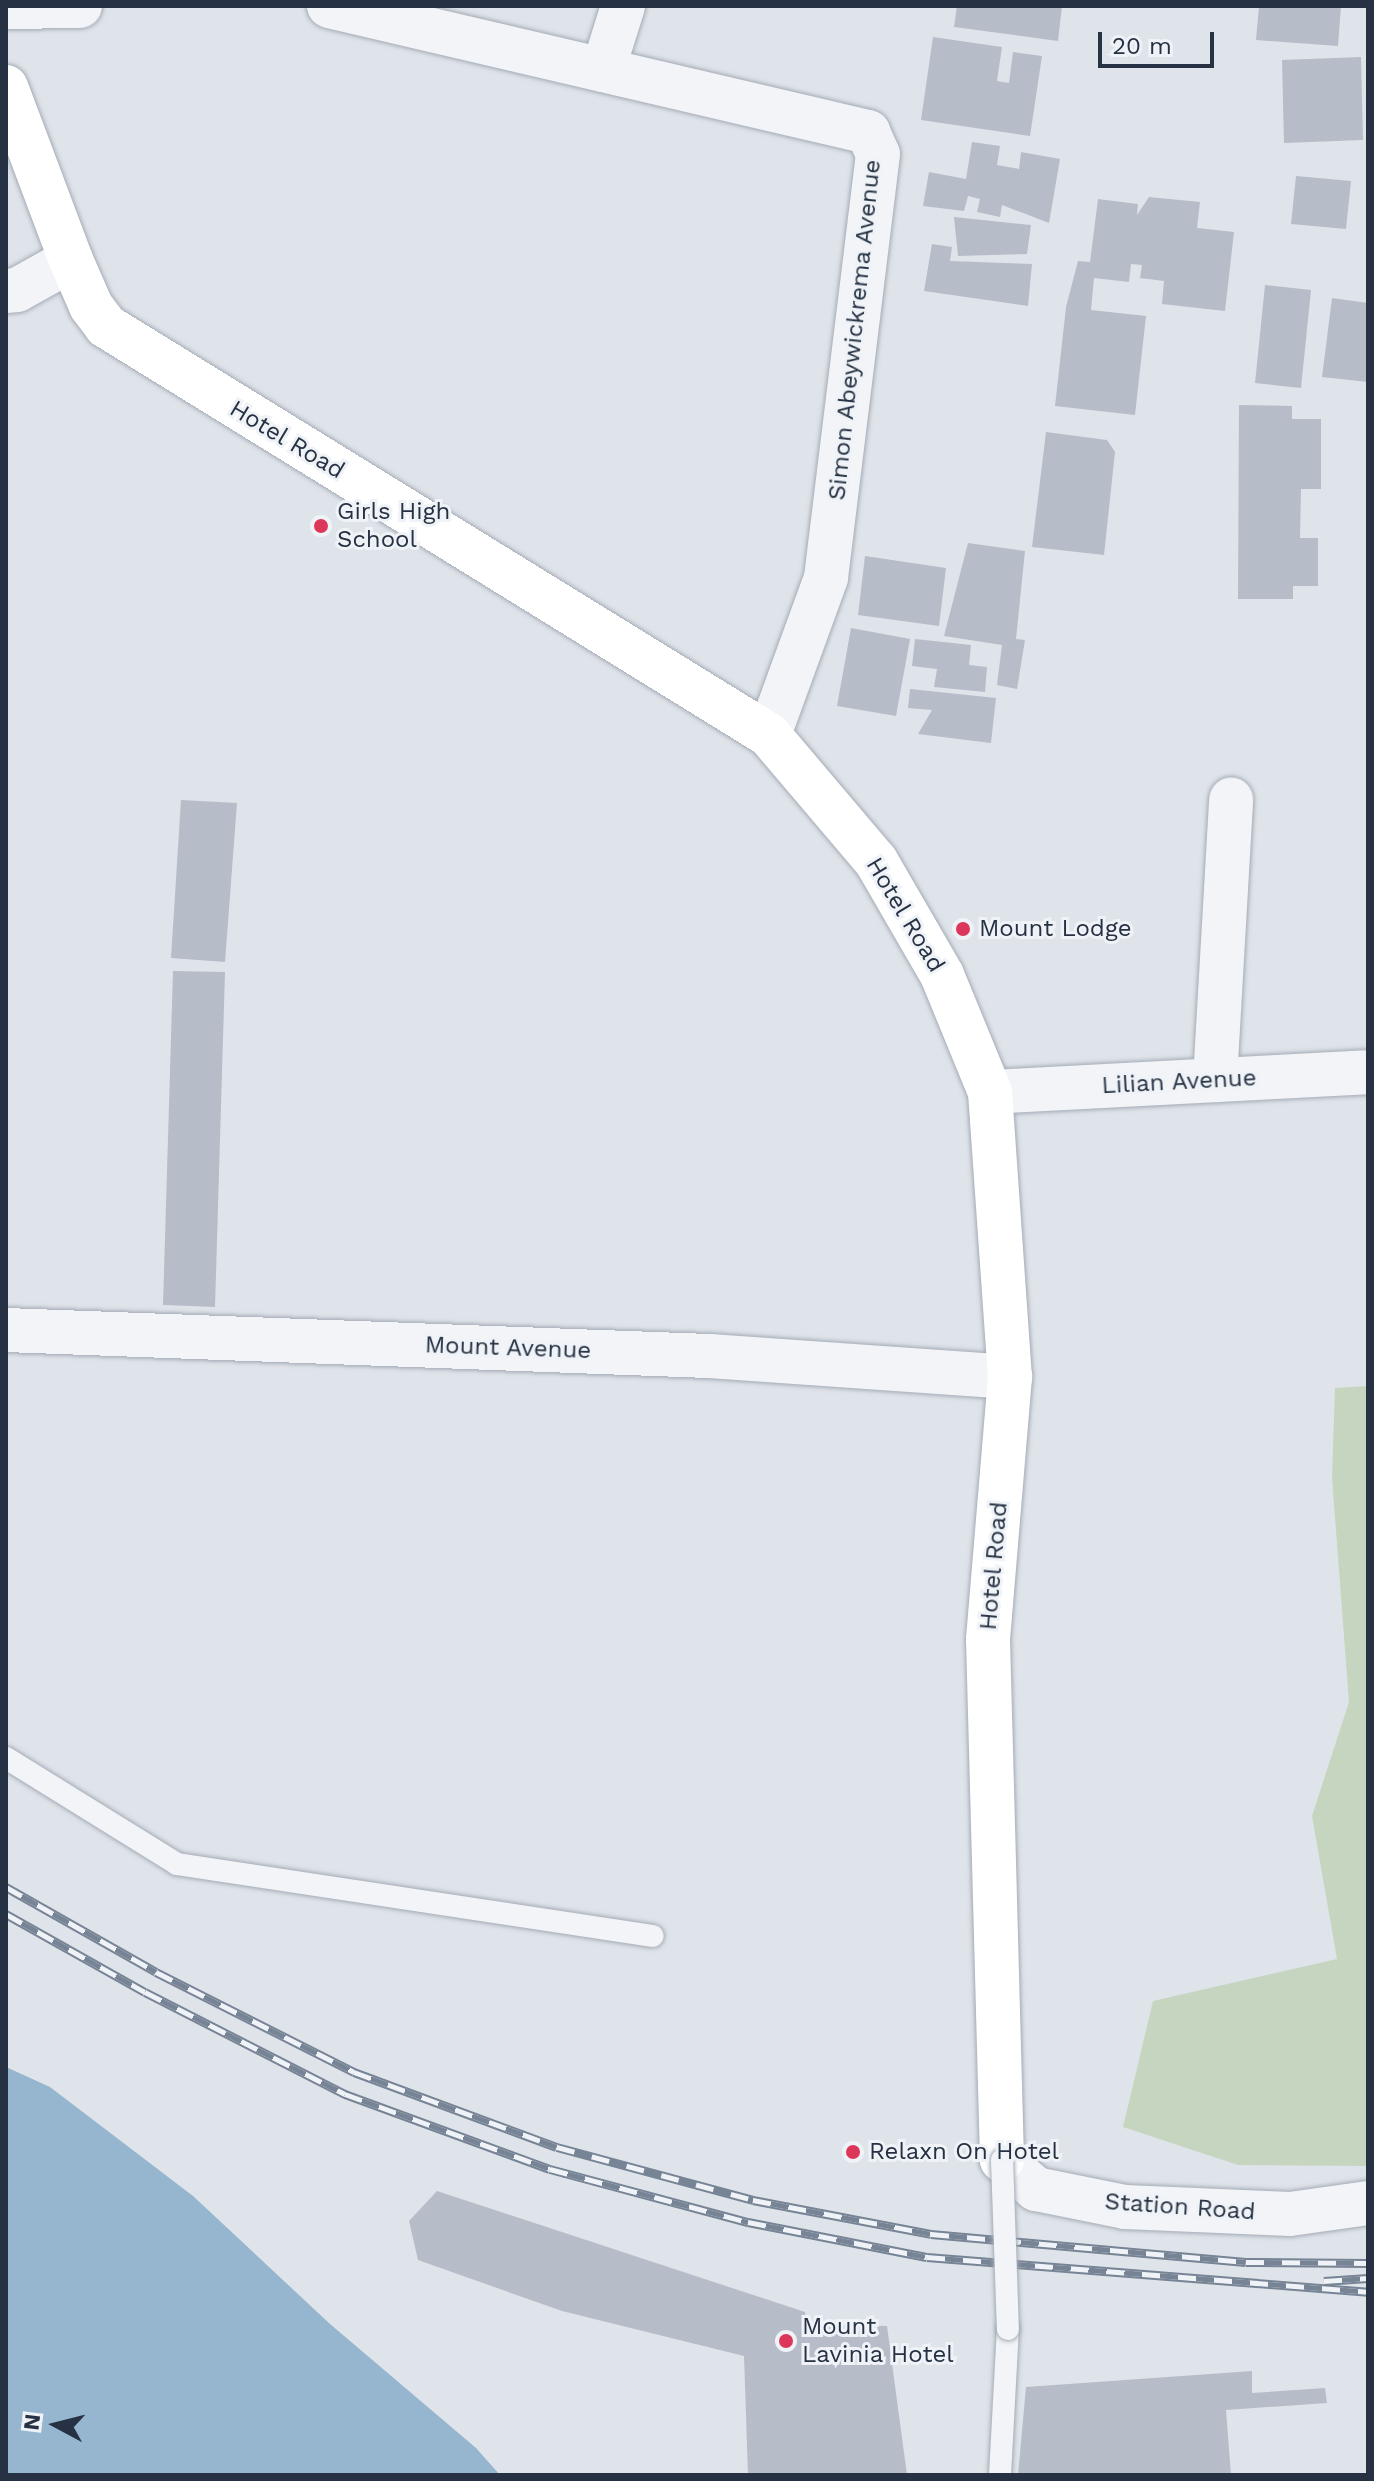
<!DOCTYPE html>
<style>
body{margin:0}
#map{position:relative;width:1374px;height:2481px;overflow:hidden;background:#dfe4ea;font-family:"Work Sans",sans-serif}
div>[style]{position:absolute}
.green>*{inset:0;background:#c6d5bf}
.water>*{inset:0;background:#96b5ce}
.building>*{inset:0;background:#b6bdc8}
.roads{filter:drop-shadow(0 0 2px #a4abb5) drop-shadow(0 0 2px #a4abb5)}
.lane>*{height:22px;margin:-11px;padding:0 11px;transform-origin:11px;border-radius:11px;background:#f2f4f8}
.street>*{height:44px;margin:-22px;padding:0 22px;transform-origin:22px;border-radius:22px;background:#f2f4f8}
.secondary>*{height:44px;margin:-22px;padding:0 22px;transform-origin:22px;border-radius:22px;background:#fff}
.rail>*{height:9px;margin-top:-4.5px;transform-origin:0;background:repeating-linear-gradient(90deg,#eff3f7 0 18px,#778495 0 36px);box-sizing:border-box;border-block:2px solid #778495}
.bridges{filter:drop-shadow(0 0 2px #a4abb5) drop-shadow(0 0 2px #a4abb5)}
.lane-bridge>*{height:22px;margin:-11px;padding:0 11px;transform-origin:11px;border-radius:11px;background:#f2f4f8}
.dots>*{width:22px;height:22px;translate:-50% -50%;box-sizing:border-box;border:4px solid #eff3f7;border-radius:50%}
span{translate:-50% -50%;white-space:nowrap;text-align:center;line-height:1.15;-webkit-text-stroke:6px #eff3f7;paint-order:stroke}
.street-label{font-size:24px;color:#263243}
.poi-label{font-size:24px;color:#263243}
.left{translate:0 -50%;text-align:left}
.frame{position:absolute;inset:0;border:8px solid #263243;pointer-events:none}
.north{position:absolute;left:16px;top:2385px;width:80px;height:80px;-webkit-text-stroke:6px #eff3f7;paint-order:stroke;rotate:277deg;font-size:22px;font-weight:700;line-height:32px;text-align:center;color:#263243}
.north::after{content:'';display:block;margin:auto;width:28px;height:36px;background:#263243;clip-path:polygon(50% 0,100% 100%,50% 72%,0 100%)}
.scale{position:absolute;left:1098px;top:32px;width:116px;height:36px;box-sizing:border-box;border:4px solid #263243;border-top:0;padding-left:10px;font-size:24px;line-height:28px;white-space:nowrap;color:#263243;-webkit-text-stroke:6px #eff3f7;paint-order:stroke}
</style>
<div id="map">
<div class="green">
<i style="clip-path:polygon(1368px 1386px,1368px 2166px,1238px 2165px,1123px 2127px,1153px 2001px,1337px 1959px,1312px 1816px,1349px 1702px,1332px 1478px,1335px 1388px)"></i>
</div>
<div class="water">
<i style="clip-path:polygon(6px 2067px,50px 2087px,193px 2196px,330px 2324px,476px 2448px,500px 2475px,6px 2475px)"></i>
</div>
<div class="building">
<i style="clip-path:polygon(957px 6px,1062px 6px,1058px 41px,954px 27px)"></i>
<i style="clip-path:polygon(1259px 6px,1341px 6px,1338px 46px,1256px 40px)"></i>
<i style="clip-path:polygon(933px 37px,1002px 47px,997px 81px,1009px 83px,1013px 52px,1042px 56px,1030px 136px,921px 120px)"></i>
<i style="clip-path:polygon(1361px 57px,1363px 140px,1284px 143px,1282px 60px)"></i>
<i style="clip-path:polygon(972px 142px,1000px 146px,997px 165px,1019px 169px,1021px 152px,1060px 159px,1049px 223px,1002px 205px,1000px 217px,977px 212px,980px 199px,968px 196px,964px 211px,923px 206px,929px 172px,966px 179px)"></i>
<i style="clip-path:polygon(1296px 176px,1351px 181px,1346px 229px,1291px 224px)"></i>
<i style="clip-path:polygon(1149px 197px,1200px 202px,1197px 228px,1234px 232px,1225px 311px,1162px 304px,1164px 281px,1140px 278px,1142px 265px,1131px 264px,1129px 282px,1094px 278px,1091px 310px,1146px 316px,1135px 415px,1055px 406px,1066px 307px,1078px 261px,1090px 262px,1098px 199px,1138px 204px,1137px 215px)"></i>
<i style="clip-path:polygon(954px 217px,1031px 225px,1027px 254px,958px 256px)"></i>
<i style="clip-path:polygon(932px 244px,952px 247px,950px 261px,1032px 264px,1028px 306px,924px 291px)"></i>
<i style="clip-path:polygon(1265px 285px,1311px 290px,1301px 388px,1255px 383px)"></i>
<i style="clip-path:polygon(1332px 298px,1368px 303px,1368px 382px,1322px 377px)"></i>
<i style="clip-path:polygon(1239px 405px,1292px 406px,1292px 419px,1321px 419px,1321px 489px,1301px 489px,1300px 538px,1318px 538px,1318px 586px,1293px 586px,1293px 599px,1238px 599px)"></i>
<i style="clip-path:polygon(1046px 432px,1107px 440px,1115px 452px,1104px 555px,1032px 547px)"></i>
<i style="clip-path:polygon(968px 543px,1025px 551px,1016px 639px,1025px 640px,1017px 689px,997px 685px,1002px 645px,944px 636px)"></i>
<i style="clip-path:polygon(865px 556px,946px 568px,939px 626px,858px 615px)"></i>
<i style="clip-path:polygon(851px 628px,910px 639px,896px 716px,837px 706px)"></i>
<i style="clip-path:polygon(915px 639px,971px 645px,969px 665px,987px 667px,985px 692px,934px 687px,937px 669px,912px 666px)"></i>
<i style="clip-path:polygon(910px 689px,996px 698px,991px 743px,918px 734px,932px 710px,908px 708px)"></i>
<i style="clip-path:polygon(181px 800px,237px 803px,225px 962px,171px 958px)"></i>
<i style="clip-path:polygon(173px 971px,225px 972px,215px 1307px,163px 1305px)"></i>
<i style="clip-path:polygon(437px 2191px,805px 2312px,807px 2324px,887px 2326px,907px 2475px,748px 2475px,744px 2356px,562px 2311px,418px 2260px,409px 2221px)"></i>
<i style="clip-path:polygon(1252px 2371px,1252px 2393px,1325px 2388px,1327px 2403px,1226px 2410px,1231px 2475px,1018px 2475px,1026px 2387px)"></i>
</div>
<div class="roads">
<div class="lane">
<i style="left:6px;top:1758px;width:201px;rotate:31.8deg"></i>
<i style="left:177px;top:1864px;width:481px;rotate:8.6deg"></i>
<i style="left:1000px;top:2475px;width:146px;rotate:-86.9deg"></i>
</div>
<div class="street">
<i style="left:329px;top:6px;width:554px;rotate:13.16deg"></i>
<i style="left:868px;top:132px;width:24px;rotate:66deg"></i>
<i style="left:878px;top:154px;width:427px;rotate:97deg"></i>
<i style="left:826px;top:578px;width:167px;rotate:110deg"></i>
<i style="left:6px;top:7px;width:74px;rotate:-0.8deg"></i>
<i style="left:603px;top:70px;width:67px;rotate:-72.6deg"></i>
<i style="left:6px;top:291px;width:11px;rotate:-5deg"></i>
<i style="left:17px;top:290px;width:62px;rotate:-29.1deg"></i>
<i style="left:1215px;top:1080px;width:281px;rotate:-86.7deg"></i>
<i style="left:990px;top:1092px;width:379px;rotate:-3deg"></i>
<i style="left:6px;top:1330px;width:704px;rotate:2.12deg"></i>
<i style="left:710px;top:1356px;width:301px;rotate:4deg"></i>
<i style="left:1002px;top:2160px;width:45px;rotate:40.5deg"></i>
<i style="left:1036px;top:2189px;width:91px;rotate:11.4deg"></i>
<i style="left:1125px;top:2207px;width:165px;rotate:2.4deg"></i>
<i style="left:1290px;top:2214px;width:79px;rotate:-8deg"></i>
</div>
<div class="secondary">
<i style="left:6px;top:87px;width:185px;rotate:69.4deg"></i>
<i style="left:71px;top:260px;width:50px;rotate:66.5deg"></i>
<i style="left:91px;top:306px;width:25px;rotate:53deg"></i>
<i style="left:106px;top:326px;width:779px;rotate:31.67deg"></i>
<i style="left:769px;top:735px;width:165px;rotate:49.7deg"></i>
<i style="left:876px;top:861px;width:132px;rotate:59.9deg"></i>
<i style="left:942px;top:975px;width:126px;rotate:67.7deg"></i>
<i style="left:990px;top:1092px;width:286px;rotate:86deg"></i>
<i style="left:1010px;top:1377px;width:263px;rotate:94.8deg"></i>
<i style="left:988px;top:1639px;width:521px;rotate:88.46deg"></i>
</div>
</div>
<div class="rail">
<i style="left:6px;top:1887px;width:172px;rotate:29.5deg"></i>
<i style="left:156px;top:1972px;width:222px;rotate:26.8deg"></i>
<i style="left:354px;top:2072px;width:216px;rotate:20.3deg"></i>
<i style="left:557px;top:2147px;width:203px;rotate:15.1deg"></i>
<i style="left:753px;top:2200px;width:181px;rotate:10.8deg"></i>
<i style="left:931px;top:2234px;width:316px;rotate:5.1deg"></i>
<i style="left:1246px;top:2262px;width:122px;rotate:0.5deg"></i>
<i style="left:6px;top:1914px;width:159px;rotate:29.3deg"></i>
<i style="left:145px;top:1992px;width:225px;rotate:27deg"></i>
<i style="left:345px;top:2094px;width:218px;rotate:20.1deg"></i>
<i style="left:550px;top:2169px;width:205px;rotate:15deg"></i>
<i style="left:748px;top:2222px;width:182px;rotate:11.1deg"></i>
<i style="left:927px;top:2257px;width:442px;rotate:4.5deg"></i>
<i style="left:1324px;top:2281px;width:44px;rotate:-3.9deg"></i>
</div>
<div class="bridges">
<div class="lane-bridge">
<i style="left:1002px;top:2160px;width:169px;rotate:88deg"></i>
</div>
</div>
<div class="dots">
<i style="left:321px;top:526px;background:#dc375b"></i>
<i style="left:963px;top:929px;background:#dc375b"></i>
<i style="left:853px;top:2152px;background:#dc375b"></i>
<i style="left:786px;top:2341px;background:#dc375b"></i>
</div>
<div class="street-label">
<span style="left:855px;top:330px;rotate:-84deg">Simon Abeywickrema Avenue</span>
<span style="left:287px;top:440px;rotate:31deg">Hotel Road</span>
<span style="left:905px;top:915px;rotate:59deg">Hotel Road</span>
<span style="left:1179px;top:1082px;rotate:-3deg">Lilian Avenue</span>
<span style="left:508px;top:1348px;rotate:2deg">Mount Avenue</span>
<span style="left:994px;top:1566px;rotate:-85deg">Hotel Road</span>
<span style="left:1180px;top:2207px;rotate:4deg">Station Road</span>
</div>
<div class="poi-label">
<span class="left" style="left:337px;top:526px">Girls High<br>School</span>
<span class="left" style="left:979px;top:929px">Mount Lodge</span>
<span class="left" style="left:869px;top:2152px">Relaxn On Hotel</span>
<span class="left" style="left:802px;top:2341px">Mount<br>Lavinia Hotel</span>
</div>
<div class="frame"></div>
<div class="north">N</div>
<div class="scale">20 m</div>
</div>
